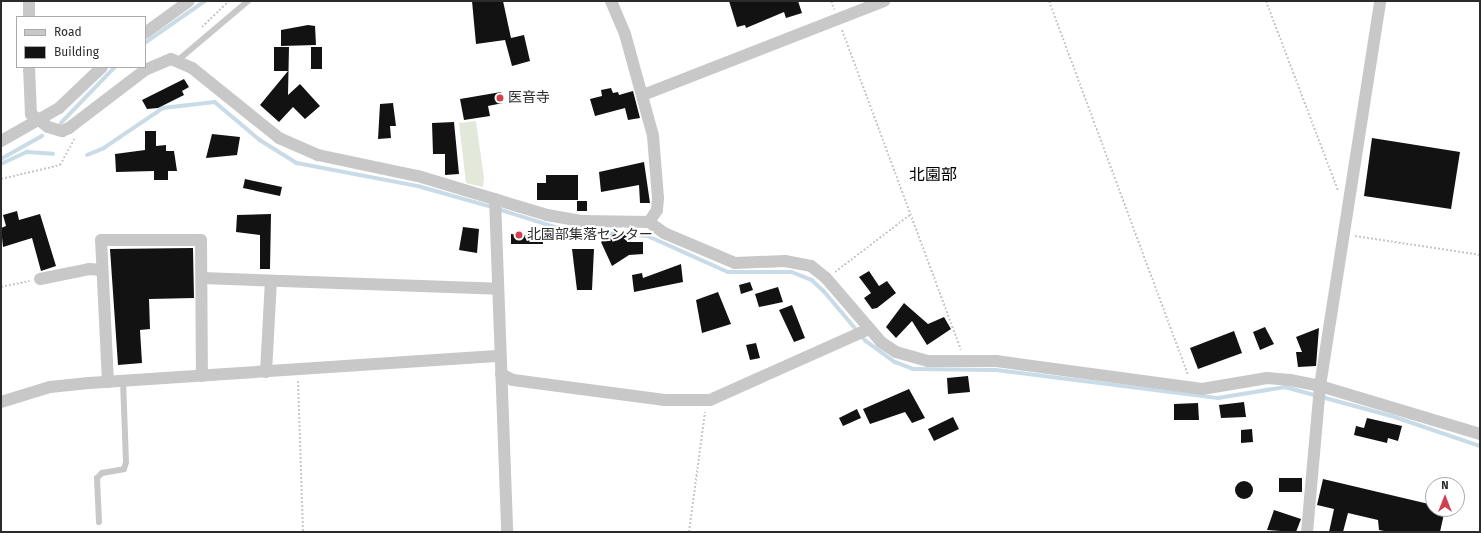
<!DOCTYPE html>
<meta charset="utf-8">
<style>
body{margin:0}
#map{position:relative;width:1481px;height:533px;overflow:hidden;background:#fff;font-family:"Fira Sans","Noto Sans JP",sans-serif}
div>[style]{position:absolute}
.green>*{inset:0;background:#e2e8da}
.stream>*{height:3.5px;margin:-1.75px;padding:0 1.75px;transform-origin:1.75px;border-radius:1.75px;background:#c8dbe6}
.building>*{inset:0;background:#121212}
.round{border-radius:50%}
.path>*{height:2px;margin-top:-1px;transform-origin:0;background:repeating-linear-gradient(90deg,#c8c8c8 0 2px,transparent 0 4px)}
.lane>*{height:6px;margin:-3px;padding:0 3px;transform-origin:3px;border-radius:3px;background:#c8c8c8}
.street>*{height:12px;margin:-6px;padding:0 6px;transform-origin:6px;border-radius:6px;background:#c8c8c8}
.dots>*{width:11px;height:11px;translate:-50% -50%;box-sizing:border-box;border:2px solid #fff;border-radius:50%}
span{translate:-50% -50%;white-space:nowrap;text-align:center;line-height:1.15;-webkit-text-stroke:4px #fff;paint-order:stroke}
.poi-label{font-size:14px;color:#2b2b2b}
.left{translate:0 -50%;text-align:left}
.quarter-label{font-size:16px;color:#000}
.frame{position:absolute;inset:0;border:2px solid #2b2b2b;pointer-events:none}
.legend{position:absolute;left:16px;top:16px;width:130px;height:52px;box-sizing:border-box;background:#fff;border:1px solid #aaa;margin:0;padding:5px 7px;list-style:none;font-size:12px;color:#2b2b2b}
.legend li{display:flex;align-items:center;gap:8px;height:20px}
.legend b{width:20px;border:1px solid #aaa}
.north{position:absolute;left:1425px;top:477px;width:40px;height:40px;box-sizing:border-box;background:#fff;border:1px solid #aaa;border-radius:50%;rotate:0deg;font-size:11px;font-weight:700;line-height:16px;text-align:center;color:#2b2b2b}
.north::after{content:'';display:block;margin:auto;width:14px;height:18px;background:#cf414e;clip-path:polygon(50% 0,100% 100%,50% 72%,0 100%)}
</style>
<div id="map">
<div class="green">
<i style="clip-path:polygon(476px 121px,484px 178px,483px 187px,466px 183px,459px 123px)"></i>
</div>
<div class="stream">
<i style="left:145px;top:43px;width:73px;rotate:-35deg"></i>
<i style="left:61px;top:123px;width:78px;rotate:-46deg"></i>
<i style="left:87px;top:155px;width:18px;rotate:-22deg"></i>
<i style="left:104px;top:148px;width:71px;rotate:-34.1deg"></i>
<i style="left:163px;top:108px;width:52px;rotate:-6.6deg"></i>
<i style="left:215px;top:102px;width:59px;rotate:40.2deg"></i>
<i style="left:260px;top:140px;width:44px;rotate:31.9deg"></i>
<i style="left:297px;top:163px;width:123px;rotate:10.8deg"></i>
<i style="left:418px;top:186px;width:77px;rotate:15.8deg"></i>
<i style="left:1px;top:159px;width:47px;rotate:-29.3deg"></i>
<i style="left:1px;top:164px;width:29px;rotate:-25deg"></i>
<i style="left:27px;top:152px;width:26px;rotate:4deg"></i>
<i style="left:498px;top:209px;width:70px;rotate:17.4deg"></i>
<i style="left:565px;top:230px;width:83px;rotate:4.1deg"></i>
<i style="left:648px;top:236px;width:88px;rotate:24.2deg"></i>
<i style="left:728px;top:272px;width:64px"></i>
<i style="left:792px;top:272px;width:22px;rotate:22deg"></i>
<i style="left:812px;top:280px;width:16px;rotate:43deg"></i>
<i style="left:824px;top:291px;width:65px;rotate:50deg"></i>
<i style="left:866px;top:341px;width:36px;rotate:36deg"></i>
<i style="left:895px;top:362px;width:19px;rotate:21deg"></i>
<i style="left:913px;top:369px;width:83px;rotate:0.7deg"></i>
<i style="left:996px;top:370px;width:224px;rotate:7.2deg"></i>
<i style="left:1218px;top:398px;width:68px;rotate:-9.3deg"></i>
<i style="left:1285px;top:387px;width:111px;rotate:15.2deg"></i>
<i style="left:1392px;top:416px;width:93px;rotate:18.8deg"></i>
</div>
<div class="building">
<i style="clip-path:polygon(472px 1px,503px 1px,511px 38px,524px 35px,530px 61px,512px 66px,505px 40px,476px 44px)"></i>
<i style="clip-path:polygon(729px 1px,798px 1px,802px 13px,786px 18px,784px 12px,746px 28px,745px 25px,737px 27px)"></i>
<i style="clip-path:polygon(308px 25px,315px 26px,316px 45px,281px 46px,281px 30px)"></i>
<i style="clip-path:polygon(274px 47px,289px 47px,288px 95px,300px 84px,320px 106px,305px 119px,293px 107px,279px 122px,260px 105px,288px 71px,274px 71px)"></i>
<i style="clip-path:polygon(311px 47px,322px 47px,322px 69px,311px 69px)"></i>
<i style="clip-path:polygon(184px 79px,189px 87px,182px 91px,184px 95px,158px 108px,147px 109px,142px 100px)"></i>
<i style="clip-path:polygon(611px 88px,613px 93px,618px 92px,619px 95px,633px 91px,640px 118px,628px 120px,625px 108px,595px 116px,590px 99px,602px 96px,601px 90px)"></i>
<i style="clip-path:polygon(501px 92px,503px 103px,488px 106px,490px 116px,464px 120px,460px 99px)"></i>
<i style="clip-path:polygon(393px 103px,396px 126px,390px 126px,391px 138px,378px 139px,380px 104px)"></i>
<i style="clip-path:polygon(454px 122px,459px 174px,445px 175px,445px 154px,433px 154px,432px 123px)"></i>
<i style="clip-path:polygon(145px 131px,156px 131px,156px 146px,166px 145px,166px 151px,174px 151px,177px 171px,168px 171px,168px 180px,154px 180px,154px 171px,116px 172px,115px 154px,145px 150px)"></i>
<i style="clip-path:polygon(212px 134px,240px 137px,237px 155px,206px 158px)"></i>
<i style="clip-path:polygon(1372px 138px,1460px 152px,1451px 209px,1364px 196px)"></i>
<i style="clip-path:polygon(644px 162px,650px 203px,640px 203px,639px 185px,601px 192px,599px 172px)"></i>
<i style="clip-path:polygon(546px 175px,578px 175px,578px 200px,537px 200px,537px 183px,546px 183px)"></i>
<i style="clip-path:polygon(245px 179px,282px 187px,280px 196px,243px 188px)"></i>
<i style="clip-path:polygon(577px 201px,587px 201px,587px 211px,577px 211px)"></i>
<i style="clip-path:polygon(17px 211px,19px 220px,40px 214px,56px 266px,41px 271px,32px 238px,3px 247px,1px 228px,6px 226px,3px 215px)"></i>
<i style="clip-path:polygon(271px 214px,270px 269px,260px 269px,260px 235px,236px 232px,237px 215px)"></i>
<i style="clip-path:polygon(463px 227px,479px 229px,477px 253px,459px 250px)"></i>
<i style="clip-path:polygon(529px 229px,542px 229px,543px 244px,511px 244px,511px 234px,528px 236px)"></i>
<i style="clip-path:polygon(615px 234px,627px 235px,627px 242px,643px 242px,643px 254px,629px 255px,612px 266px,601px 242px)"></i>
<i style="clip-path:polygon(193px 248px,194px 298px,149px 299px,150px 329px,140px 330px,142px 363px,118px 365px,110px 249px)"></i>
<i style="clip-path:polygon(572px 249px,594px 249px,592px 290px,577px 290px)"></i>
<i style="clip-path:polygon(681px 264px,683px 282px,634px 292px,632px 275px,642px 273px,643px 278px)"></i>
<i style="clip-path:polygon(869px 271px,879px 286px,887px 281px,896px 293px,877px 308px,872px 309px,864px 298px,871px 293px,859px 277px)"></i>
<i style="clip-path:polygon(750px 282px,753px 290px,741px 294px,739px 285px)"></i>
<i style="clip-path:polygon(778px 287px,783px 302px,759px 307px,755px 294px)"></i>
<i style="clip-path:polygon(718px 292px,731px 324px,702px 333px,696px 300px)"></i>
<i style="clip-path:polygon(904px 303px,928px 324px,944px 317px,951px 329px,927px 345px,912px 321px,896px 338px,886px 327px)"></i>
<i style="clip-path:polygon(792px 305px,805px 338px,794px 342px,779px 310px)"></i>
<i style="clip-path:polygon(1265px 327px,1274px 344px,1260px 350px,1253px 332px)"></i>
<i style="clip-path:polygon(1319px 328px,1316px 366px,1298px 367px,1296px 352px,1302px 352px,1296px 337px)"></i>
<i style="clip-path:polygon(1234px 331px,1242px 353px,1198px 369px,1190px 348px)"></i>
<i style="clip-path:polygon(756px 343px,760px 358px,750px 360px,746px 345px)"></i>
<i style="clip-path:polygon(968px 376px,970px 392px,948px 394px,947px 378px)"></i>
<i style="clip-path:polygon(909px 389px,925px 418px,912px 423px,905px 412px,870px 424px,863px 409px)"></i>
<i style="clip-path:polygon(1244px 402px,1246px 417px,1221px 418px,1219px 405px)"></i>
<i style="clip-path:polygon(1198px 403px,1199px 420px,1174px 420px,1174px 404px)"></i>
<i style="clip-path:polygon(857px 409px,861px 418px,843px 426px,839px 418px)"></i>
<i style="clip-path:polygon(953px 417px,959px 429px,934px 441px,928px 429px)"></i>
<i style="clip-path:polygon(1367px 418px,1402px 426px,1398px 441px,1388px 438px,1387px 443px,1354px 435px,1356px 426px,1364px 428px)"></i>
<i style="clip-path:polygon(1252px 429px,1253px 442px,1241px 443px,1241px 430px)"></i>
<i style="clip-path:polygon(1279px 478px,1302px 478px,1302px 492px,1279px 492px)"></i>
<i style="clip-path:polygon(1323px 479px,1433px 505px,1433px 509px,1445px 509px,1440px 532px,1389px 532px,1379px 530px,1378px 520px,1348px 513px,1343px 532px,1329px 532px,1334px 509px,1317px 505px)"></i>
<i class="round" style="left:1235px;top:481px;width:18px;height:18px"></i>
<i style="clip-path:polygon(1274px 510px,1301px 519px,1296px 532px,1267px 530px)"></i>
</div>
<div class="path">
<i style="left:831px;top:1px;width:9px;rotate:69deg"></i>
<i style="left:1049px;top:1px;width:399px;rotate:69.6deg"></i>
<i style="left:1266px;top:1px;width:203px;rotate:69.2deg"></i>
<i style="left:202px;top:27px;width:37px;rotate:-44deg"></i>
<i style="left:842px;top:30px;width:341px;rotate:69.6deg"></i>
<i style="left:1px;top:179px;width:61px;rotate:-13.3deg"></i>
<i style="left:60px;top:165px;width:31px;rotate:-61deg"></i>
<i style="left:1355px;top:236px;width:126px;rotate:8.6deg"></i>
<i style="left:835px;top:272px;width:96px;rotate:-37.3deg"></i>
<i style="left:1px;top:287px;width:29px;rotate:-12deg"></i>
<i style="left:298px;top:381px;width:151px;rotate:88.1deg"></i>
<i style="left:689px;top:532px;width:121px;rotate:-82.4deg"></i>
</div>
<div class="lane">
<i style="left:177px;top:61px;width:93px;rotate:-40.2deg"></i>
<i style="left:99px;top:522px;width:44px;rotate:-92.6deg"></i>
<i style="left:97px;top:478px;width:7px;rotate:-45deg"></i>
<i style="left:102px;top:473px;width:22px;rotate:-10deg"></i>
<i style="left:124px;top:469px;width:7px;rotate:-74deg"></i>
<i style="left:126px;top:462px;width:81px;rotate:-92.1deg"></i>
</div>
<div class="street">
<i style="left:29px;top:1px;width:16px;rotate:90deg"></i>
<i style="left:611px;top:1px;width:36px;rotate:67deg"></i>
<i style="left:625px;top:34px;width:106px;rotate:74.6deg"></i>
<i style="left:653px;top:136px;width:62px;rotate:85.4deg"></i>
<i style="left:658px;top:198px;width:12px;rotate:95deg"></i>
<i style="left:657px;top:210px;width:14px;rotate:124deg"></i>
<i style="left:145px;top:33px;width:54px;rotate:-36deg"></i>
<i style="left:29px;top:67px;width:47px;rotate:87.6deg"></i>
<i style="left:31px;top:114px;width:21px;rotate:37deg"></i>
<i style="left:48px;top:127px;width:15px;rotate:16deg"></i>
<i style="left:62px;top:131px;width:8px;rotate:-23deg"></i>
<i style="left:69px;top:128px;width:96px;rotate:-37.3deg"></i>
<i style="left:145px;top:70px;width:28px;rotate:-23deg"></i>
<i style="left:171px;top:59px;width:23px;rotate:23deg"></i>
<i style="left:192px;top:68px;width:112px;rotate:38.8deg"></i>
<i style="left:279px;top:138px;width:43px;rotate:23.6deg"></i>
<i style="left:318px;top:155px;width:102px;rotate:11.9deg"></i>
<i style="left:418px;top:176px;width:135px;rotate:16.8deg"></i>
<i style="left:547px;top:215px;width:36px;rotate:10deg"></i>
<i style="left:582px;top:221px;width:67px;rotate:0.9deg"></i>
<i style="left:649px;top:222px;width:19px;rotate:36deg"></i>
<i style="left:664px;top:233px;width:77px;rotate:22.9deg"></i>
<i style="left:735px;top:263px;width:50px;rotate:-2.3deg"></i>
<i style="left:785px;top:261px;width:26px;rotate:11deg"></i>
<i style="left:811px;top:266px;width:19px;rotate:39deg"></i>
<i style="left:826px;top:278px;width:84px;rotate:49.3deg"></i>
<i style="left:881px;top:342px;width:18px;rotate:34deg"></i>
<i style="left:896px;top:352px;width:33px;rotate:16deg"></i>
<i style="left:928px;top:361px;width:68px"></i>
<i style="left:996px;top:361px;width:208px;rotate:7.7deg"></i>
<i style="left:1202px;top:389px;width:66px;rotate:-9.6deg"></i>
<i style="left:1267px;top:378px;width:23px;rotate:5deg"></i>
<i style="left:1290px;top:380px;width:31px;rotate:11deg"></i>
<i style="left:1320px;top:386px;width:167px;rotate:16.7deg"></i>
<i style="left:643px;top:95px;width:259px;rotate:-21.3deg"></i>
<i style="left:1px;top:141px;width:67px;rotate:-29.6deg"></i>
<i style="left:59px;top:108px;width:59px;rotate:-43.6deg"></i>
<i style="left:495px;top:199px;width:333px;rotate:87.9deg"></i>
<i style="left:202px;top:278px;width:296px;rotate:2.1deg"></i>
<i style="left:40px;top:279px;width:50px;rotate:-11.5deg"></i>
<i style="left:89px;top:269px;width:13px;rotate:4deg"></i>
<i style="left:266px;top:372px;width:91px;rotate:-86.9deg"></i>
<i style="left:501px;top:374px;width:13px;rotate:27deg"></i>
<i style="left:513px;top:380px;width:153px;rotate:7.5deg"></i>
<i style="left:665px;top:400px;width:45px"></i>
<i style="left:710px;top:400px;width:174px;rotate:-24.1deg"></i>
<i style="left:108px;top:382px;width:142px;rotate:-92.8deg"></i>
<i style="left:101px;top:240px;width:100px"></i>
<i style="left:201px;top:240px;width:136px;rotate:89.6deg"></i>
<i style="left:1px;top:402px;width:51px;rotate:-17deg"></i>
<i style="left:50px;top:387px;width:39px;rotate:-6deg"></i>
<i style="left:89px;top:383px;width:412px;rotate:-3.8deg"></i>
<i style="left:1307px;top:532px;width:147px;rotate:-84.9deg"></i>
<i style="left:1320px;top:386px;width:390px;rotate:-81.1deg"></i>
</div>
<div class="dots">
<i style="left:500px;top:98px;background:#cf414e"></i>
<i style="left:519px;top:235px;background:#cf414e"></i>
</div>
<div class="poi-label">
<span class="left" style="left:508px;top:98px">医音寺</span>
<span class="left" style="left:527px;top:235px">北園部集落センター</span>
</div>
<div class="quarter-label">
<span style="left:933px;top:175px">北園部</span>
</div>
<div class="frame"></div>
<ul class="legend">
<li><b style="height:5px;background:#c8c8c8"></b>Road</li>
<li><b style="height:11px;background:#121212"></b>Building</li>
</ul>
<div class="north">N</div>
</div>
